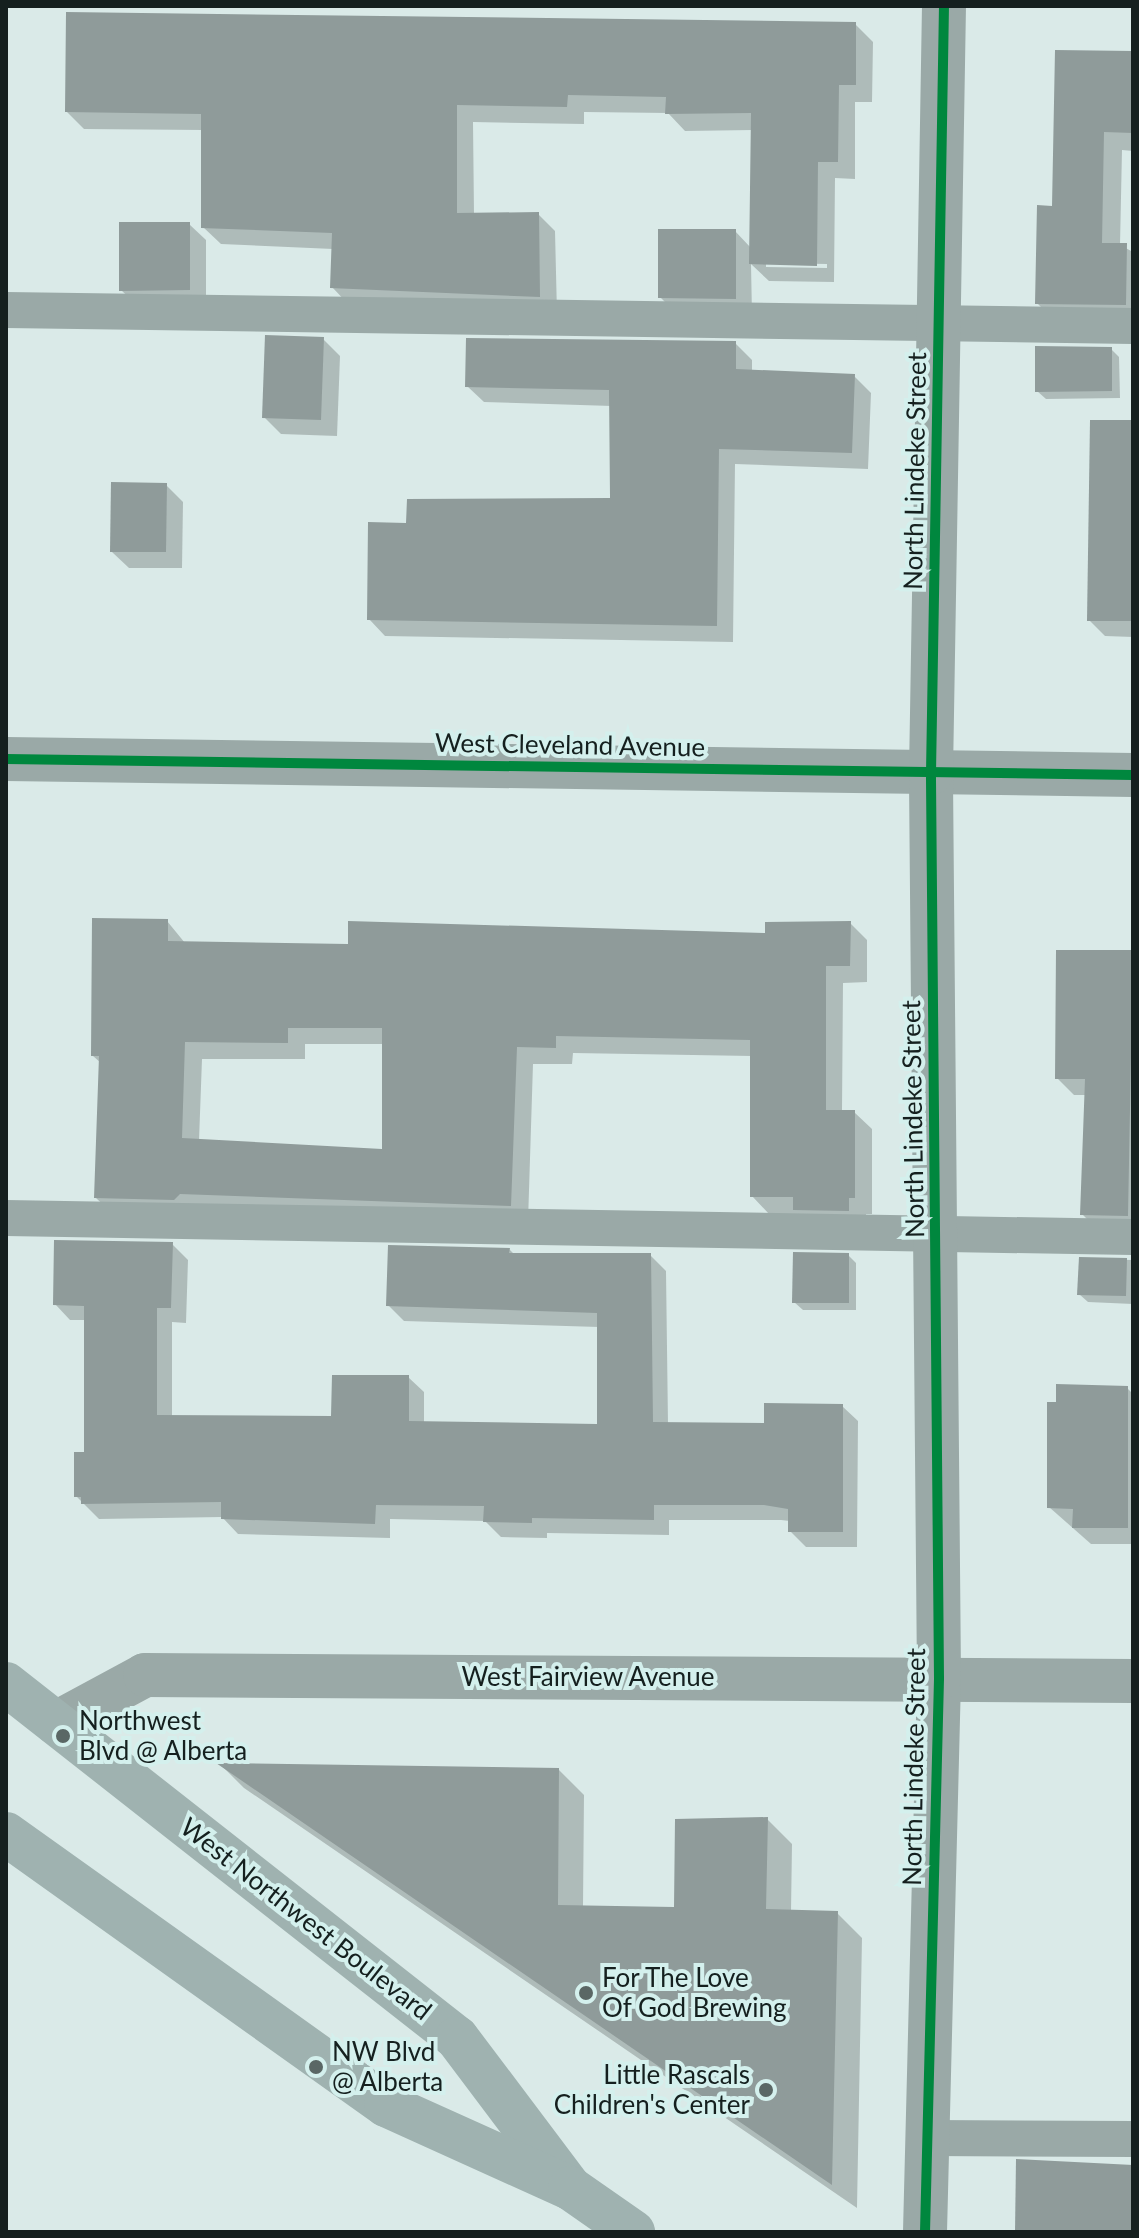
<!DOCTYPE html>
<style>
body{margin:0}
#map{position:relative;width:1139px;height:2238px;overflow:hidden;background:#daeae8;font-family:Lato,sans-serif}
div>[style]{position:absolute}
.shadow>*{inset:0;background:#0003}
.building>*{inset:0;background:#8f9b9a}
.service>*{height:36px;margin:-18px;padding:0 18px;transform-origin:18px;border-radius:18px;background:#9aa9a7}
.minor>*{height:44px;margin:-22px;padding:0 22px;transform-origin:22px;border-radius:22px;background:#9aa9a7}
.secondary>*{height:44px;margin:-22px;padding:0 22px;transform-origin:22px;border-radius:22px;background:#9fb2b0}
.cycleway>*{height:10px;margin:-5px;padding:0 5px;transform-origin:5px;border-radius:5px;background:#00873e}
.dots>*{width:22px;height:22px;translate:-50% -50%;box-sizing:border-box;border:4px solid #d4f0ed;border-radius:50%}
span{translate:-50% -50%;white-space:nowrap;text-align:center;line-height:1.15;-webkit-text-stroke:8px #d4f0ed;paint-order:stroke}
.street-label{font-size:26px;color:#15201f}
.poi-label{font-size:26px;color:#15201f}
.left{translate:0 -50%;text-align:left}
.right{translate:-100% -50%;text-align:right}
.frame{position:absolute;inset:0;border:8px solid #15201f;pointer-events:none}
</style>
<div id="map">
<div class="shadow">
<i style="clip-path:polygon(evenodd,855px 24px,873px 42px,872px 102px,855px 102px,855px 179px,835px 178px,834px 282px,769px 281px,751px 264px,752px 315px,677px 314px,660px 297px,735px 231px,751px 248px,753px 130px,685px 131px,668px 113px,584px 112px,584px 124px,473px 122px,474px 214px,538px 214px,555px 231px,557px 313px,349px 305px,332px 287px,333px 249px,221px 244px,203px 227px,203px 130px,84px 129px,67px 112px,855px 24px,766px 263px,827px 264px,827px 268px,766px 267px,766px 263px)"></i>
<i style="clip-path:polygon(1133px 53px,1133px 151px,1122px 150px,1120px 245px,1133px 252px,1133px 323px,1056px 322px,1037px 303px,1054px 208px)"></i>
<i style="clip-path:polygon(189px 224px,206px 240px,206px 306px,138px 306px,121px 290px)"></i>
<i style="clip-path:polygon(323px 339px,340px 356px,337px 436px,281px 434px,264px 417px)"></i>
<i style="clip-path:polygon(735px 343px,752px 360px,752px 372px,854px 376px,871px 393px,868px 469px,735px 464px,733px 642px,385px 636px,369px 619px,408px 525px,612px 500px,612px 406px,484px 402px,467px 386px)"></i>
<i style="clip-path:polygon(1111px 349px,1119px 357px,1120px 398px,1046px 399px,1037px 391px)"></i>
<i style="clip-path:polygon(1133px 440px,1133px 637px,1105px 636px,1089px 620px)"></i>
<i style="clip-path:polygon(166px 485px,183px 502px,182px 568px,129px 568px,112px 552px)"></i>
<i style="clip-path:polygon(evenodd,167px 921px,185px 943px,350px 946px,767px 935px,850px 923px,867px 940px,867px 982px,843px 983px,842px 1112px,854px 1112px,872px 1129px,872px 1214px,866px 1214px,866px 1228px,769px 1214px,752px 1196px,752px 1056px,573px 1053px,572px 1064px,533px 1064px,528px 1222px,114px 1215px,96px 1198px,101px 1063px,93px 1056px,167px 921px,305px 1044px,384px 1044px,384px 1151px,199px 1141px,202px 1059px,305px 1059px,305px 1044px)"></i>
<i style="clip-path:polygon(1058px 952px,1133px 952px,1133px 1231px,1099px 1231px,1082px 1214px,1087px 1095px,1074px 1095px,1057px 1078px)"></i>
<i style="clip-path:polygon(172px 1244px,188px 1260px,186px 1323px,172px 1322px,172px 1417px,333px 1418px,408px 1377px,424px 1392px,424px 1423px,599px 1426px,599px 1327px,404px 1321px,388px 1305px,509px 1249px,515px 1255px,650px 1255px,666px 1271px,668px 1424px,766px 1425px,842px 1406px,858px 1421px,857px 1547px,806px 1547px,790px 1531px,790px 1521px,781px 1520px,669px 1520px,669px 1535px,547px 1533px,547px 1538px,501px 1537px,485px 1521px,390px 1519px,390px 1538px,238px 1534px,222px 1517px,99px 1519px,76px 1496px,86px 1454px,86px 1320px,70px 1320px,55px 1304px)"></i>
<i style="clip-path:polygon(848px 1255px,856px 1263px,856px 1310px,803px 1310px,794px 1302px)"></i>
<i style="clip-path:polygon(1081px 1259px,1133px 1260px,1133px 1304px,1088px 1302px,1079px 1294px)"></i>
<i style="clip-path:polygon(1127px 1388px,1133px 1394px,1133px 1544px,1091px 1544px,1049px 1507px)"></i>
<i style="clip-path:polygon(221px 1765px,559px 1770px,584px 1795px,583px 1907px,676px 1909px,767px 1819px,792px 1844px,791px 1912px,837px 1913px,862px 1938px,857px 2208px,244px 1788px)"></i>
</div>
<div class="building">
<i style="clip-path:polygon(66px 12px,856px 22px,856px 85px,839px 85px,838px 162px,818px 162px,817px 266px,749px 264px,751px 113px,665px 114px,666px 97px,568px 95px,567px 107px,457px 105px,457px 213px,539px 212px,540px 297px,330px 288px,332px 233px,201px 228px,201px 114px,65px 112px)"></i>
<i style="clip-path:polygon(1055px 50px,1133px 51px,1133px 133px,1104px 132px,1102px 243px,1127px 243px,1126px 305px,1035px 304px,1037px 205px,1052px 206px)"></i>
<i style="clip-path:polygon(119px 222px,190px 222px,190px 290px,119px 291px)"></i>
<i style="clip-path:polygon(658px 229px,736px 229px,736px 299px,658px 298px)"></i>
<i style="clip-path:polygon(265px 335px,324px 337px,321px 420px,262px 418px)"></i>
<i style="clip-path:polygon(466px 338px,736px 341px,736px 369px,855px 374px,852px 453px,719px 449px,717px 626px,367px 620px,368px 522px,406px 523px,407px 499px,610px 498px,609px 390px,465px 387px)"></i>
<i style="clip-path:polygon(1035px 346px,1112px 347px,1112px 391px,1035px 392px)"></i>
<i style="clip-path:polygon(1090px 420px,1133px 420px,1133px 621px,1087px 621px)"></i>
<i style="clip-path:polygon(111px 482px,167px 483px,166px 552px,110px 552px)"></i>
<i style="clip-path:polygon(evenodd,92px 918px,168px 919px,168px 941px,348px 944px,348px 921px,765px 933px,765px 922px,851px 921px,850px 966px,826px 966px,826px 1110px,855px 1110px,855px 1198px,849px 1198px,849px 1211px,793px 1210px,793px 1197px,750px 1197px,750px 1040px,556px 1036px,556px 1048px,517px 1047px,511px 1206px,180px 1194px,174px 1200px,94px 1198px,99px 1056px,91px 1056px,92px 918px,288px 1028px,382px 1028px,382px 1149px,182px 1138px,185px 1042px,288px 1043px,288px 1028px)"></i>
<i style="clip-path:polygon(1056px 950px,1133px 950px,1128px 1216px,1080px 1215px,1085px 1079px,1055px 1079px)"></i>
<i style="clip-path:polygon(54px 1240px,173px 1242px,171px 1308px,157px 1308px,157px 1415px,331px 1416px,332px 1375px,409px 1375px,409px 1421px,597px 1424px,597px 1313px,386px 1306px,388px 1245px,510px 1248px,509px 1253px,651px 1253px,653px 1422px,764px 1423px,764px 1403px,843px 1404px,843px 1532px,788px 1532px,788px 1509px,764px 1505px,654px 1505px,654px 1520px,532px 1518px,532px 1523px,483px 1522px,484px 1506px,376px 1505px,375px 1524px,221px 1519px,221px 1502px,81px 1504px,81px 1497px,74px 1497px,74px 1452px,84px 1452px,84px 1306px,53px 1305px)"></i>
<i style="clip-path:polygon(793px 1252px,849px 1253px,849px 1303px,792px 1303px)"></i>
<i style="clip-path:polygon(1079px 1257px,1127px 1258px,1126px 1296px,1077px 1295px)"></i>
<i style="clip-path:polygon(1056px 1384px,1128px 1386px,1128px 1528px,1072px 1528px,1073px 1509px,1047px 1508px,1047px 1402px,1056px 1402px)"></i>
<i style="clip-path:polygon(216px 1763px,559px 1768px,558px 1905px,674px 1907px,675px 1819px,768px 1817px,766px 1909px,838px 1911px,832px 2185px)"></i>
<i style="clip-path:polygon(1016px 2159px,1133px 2165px,1133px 2232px,1015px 2232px)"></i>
</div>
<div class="service">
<i style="left:6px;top:310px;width:1127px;rotate:0.81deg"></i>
<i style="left:6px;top:1218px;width:1127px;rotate:0.97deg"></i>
<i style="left:928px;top:2138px;width:205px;rotate:0.3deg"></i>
</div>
<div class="minor">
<i style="left:6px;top:759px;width:1127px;rotate:0.81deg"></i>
<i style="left:56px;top:1723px;width:101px;rotate:-28.3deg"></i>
<i style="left:145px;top:1675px;width:988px;rotate:0.35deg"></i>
<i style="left:925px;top:2232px;width:554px;rotate:-88.55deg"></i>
<i style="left:939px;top:1678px;width:905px;rotate:-90.51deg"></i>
<i style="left:931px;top:773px;width:767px;rotate:-89.03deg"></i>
</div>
<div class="secondary">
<i style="left:6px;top:1684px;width:573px;rotate:38.13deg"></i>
<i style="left:457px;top:2038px;width:188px;rotate:53deg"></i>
<i style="left:6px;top:1834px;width:467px;rotate:35.5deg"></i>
<i style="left:386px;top:2105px;width:202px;rotate:24.3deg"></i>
<i style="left:570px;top:2188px;width:77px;rotate:34.9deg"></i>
</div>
<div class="cycleway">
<i style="left:6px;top:759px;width:1127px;rotate:0.81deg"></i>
<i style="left:925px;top:2232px;width:554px;rotate:-88.55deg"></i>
<i style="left:939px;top:1678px;width:905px;rotate:-90.51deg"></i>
<i style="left:931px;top:773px;width:767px;rotate:-89.03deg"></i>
</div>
<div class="dots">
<i style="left:63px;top:1736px;background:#5a6765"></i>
<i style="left:586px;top:1993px;background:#5a6765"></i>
<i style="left:316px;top:2067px;background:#5a6765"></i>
<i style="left:766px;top:2090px;background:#5a6765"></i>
</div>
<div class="street-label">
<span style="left:915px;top:471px;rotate:-89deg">North Lindeke Street</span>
<span style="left:570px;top:745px;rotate:1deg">West Cleveland Avenue</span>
<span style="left:913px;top:1119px;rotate:-91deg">North Lindeke Street</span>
<span style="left:588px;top:1677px">West Fairview Avenue</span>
<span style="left:914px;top:1767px;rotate:-89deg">North Lindeke Street</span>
<span style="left:306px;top:1919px;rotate:38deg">West Northwest Boulevard</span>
</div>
<div class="poi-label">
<span class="left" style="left:79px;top:1736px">Northwest<br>Blvd @ Alberta</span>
<span class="left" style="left:602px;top:1993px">For The Love<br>Of God Brewing</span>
<span class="left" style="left:332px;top:2067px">NW Blvd<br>@ Alberta</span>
<span class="right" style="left:750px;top:2090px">Little Rascals<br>Children's Center</span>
</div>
<div class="frame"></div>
</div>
